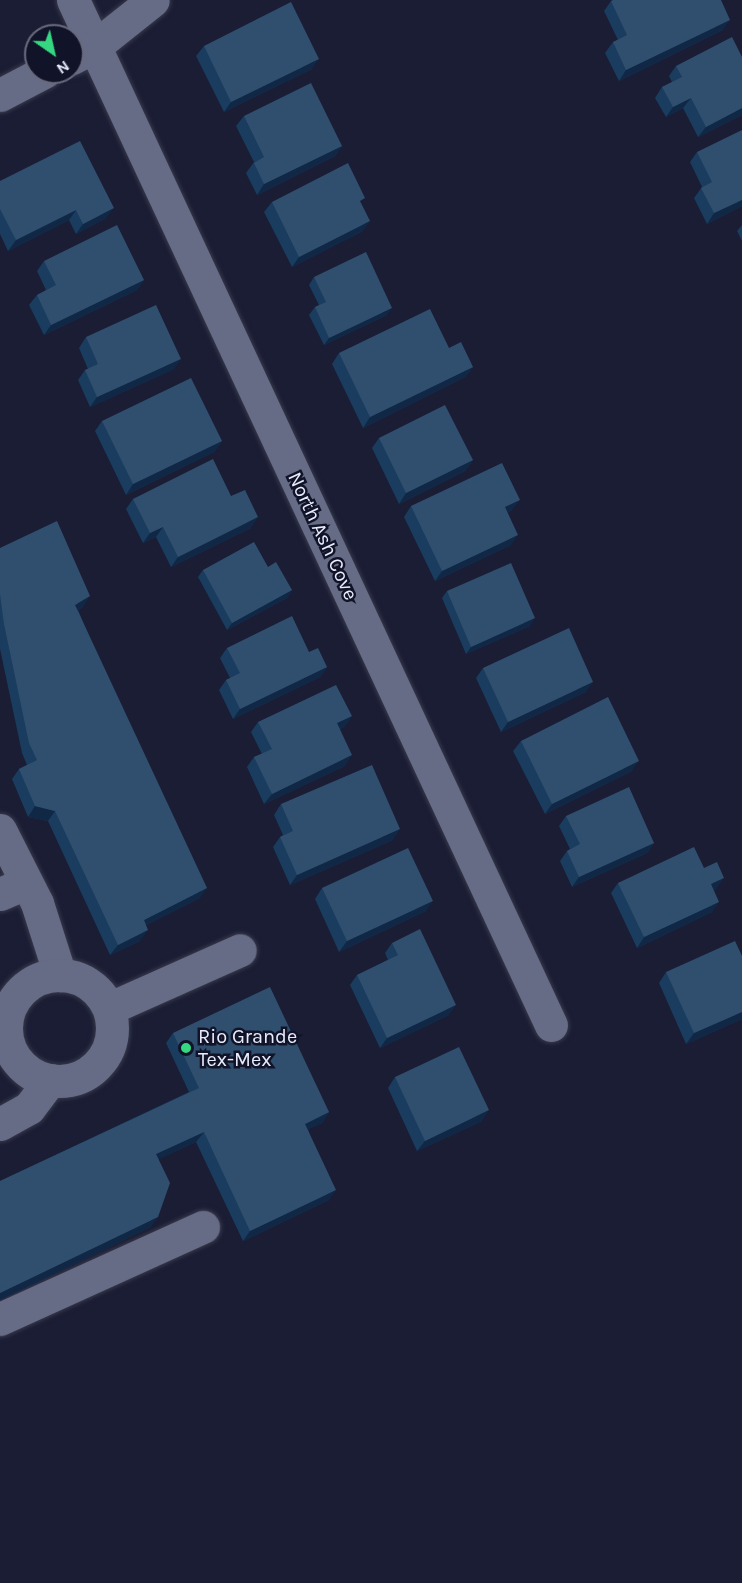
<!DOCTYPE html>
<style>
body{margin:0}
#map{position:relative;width:742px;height:1583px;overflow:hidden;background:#1a1d34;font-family:Karla,sans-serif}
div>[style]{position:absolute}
.roads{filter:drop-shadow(0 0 2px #38394c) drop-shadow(0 0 2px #38394c)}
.minor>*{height:33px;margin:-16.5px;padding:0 16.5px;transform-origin:16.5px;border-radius:16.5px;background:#666b86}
.minor>.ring{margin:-16.5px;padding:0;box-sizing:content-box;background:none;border:33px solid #666b86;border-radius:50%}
.wall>*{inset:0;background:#1a3c5e}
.shaded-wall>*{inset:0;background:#102846}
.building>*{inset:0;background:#304f6f}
.dots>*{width:16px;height:16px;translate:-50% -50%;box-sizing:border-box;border:3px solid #111429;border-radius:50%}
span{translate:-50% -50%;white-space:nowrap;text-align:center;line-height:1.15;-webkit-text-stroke:5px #111429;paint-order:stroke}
.street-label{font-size:20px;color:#e8ecfc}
.poi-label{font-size:20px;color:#e8ecfc}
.left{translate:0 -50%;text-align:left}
.north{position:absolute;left:24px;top:24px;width:60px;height:60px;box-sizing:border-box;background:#111429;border:2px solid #676a7d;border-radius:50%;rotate:146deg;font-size:16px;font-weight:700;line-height:24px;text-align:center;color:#e8ecfc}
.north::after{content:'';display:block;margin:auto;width:21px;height:27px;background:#35d881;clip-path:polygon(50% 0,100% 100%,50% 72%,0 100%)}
</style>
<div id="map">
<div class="roads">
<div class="minor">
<i style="left:73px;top:0;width:1131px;rotate:65deg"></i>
<i style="left:72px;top:58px;width:25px;rotate:-27deg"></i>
<i style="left:94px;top:47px;width:75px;rotate:-38.5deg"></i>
<i style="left:0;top:95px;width:50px;rotate:-27.6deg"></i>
<i style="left:0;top:830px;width:82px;rotate:63.1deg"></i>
<i style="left:37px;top:903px;width:76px;rotate:72.3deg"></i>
<i style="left:0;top:894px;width:28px;rotate:-23deg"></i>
<i class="ring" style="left:6px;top:975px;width:73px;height:73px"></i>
<i style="left:110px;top:1008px;width:142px;rotate:-24deg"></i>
<i style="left:0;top:1124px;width:33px;rotate:-29deg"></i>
<i style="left:29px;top:1108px;width:35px;rotate:-53deg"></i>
<i style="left:0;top:1319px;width:223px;rotate:-24.4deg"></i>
</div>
</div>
<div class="wall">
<i style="clip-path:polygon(611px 1px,723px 30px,619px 81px,605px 53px,613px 42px,618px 40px,604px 11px)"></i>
<i style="clip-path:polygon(204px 46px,312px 69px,224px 112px,196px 56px)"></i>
<i style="clip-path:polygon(742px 57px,742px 115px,698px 137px,683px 108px,666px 117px,655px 98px,662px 87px,672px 82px,669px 76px,676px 66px)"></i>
<i style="clip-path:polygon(244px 116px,342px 146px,335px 156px,257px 195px,246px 173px,254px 162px,236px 126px)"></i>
<i style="clip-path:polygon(697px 152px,742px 206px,707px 224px,694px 198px,702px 187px,690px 162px)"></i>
<i style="clip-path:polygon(0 181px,106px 218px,76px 234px,69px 220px,8px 251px,0 234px)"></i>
<i style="clip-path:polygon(272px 202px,361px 203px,363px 231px,292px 267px,264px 212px)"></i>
<i style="clip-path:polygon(742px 225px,742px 241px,737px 231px)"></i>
<i style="clip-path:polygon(44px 261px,144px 280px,137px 290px,44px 335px,29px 305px,37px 295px,46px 290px,37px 271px)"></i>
<i style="clip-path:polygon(314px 277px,387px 315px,324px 345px,309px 315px,315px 307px,319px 305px,309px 285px)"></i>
<i style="clip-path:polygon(86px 337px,174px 369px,90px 407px,78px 380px,85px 370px,88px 369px,79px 348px)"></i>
<i style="clip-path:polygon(449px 348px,473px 367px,465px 377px,363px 428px,332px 364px,339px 353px)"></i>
<i style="clip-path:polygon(102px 421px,222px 441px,214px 452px,126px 495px,95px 431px)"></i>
<i style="clip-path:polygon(379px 438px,473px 460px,465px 471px,399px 504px,372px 448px)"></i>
<i style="clip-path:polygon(231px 496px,251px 528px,171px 567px,156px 537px,143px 543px,126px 509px,133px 499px)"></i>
<i style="clip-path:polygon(411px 506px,512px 510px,507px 513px,511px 545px,435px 581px,404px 517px)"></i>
<i style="clip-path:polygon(0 548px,83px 607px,78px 610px,200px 898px,146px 925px,140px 941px,110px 955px,48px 821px,28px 817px,12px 779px,19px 769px,27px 765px,22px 753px,0 649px)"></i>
<i style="clip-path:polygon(268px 567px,292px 590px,287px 598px,227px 630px,198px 577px,203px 570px)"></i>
<i style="clip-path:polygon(447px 591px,530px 626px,466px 654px,442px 598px)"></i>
<i style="clip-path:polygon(227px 648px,309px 652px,327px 667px,320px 677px,233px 719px,219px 690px,226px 680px,230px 678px,220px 658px)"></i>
<i style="clip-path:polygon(483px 668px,586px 692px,501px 732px,476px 678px)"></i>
<i style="clip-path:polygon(352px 716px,344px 727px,340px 729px,345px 766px,264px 804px,247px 767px,254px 757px,262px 754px,251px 732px,258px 722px)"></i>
<i style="clip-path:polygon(521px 741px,632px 771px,545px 814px,513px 751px)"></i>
<i style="clip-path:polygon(281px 804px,393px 840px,290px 885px,273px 847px,280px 837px,283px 835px,274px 815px)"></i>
<i style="clip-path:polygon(566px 816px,654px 843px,647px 853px,572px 887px,560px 861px,567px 851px,570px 849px,559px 826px)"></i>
<i style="clip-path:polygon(704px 868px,717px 888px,713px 890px,712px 912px,637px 948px,611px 893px,618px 883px)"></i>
<i style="clip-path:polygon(322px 888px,426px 911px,339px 952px,315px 899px)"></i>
<i style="clip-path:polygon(392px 943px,449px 1015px,380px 1048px,350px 985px,357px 975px,388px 960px,385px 953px)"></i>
<i style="clip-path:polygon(666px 972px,742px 1019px,686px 1044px,659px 983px)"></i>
<i style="clip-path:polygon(173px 1033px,329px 1112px,322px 1123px,308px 1129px,329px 1200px,243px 1241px,196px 1142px,159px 1159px,151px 1227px,0 1300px,0 1181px,189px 1092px,166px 1043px)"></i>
<i style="clip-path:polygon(395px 1077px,482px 1121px,417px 1151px,388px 1088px)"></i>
</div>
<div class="shaded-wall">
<i style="clip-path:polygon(730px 20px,723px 30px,619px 81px,626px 70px)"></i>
<i style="clip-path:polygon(319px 59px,312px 69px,224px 112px,231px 102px)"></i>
<i style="clip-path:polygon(691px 98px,683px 108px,666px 117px,673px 107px)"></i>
<i style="clip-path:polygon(742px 108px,742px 115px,698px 137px,706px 127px)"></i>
<i style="clip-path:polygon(342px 146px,335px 156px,257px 195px,264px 184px)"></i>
<i style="clip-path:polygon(742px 200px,742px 206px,707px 224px,714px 213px)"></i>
<i style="clip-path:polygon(114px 208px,106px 218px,76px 234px,83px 224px)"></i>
<i style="clip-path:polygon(76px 210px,69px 220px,8px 251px,16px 240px)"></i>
<i style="clip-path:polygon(370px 221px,363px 231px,292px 267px,299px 257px)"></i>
<i style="clip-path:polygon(144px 280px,137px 290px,44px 335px,51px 325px)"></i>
<i style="clip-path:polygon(392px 308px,387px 315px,324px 345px,329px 338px)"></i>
<i style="clip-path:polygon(181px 359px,174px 369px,90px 407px,97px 397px)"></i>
<i style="clip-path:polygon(473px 367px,465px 377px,363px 428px,370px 417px)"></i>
<i style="clip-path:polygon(222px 441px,214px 452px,126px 495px,133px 484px)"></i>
<i style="clip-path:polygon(473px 460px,465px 471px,399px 504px,406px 493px)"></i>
<i style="clip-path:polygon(520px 500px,512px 510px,498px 518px,505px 507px)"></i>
<i style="clip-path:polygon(258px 517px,251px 528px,171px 567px,178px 557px)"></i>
<i style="clip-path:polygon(163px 527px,156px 537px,143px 543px,150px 533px)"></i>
<i style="clip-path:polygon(518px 535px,511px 545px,435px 581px,442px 571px)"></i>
<i style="clip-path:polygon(292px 590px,287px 598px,227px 630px,232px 623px)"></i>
<i style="clip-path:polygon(90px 596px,83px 607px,68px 615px,75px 605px)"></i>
<i style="clip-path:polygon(535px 618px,530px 626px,466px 654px,471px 647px)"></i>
<i style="clip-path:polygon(327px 667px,320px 677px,233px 719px,240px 709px)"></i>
<i style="clip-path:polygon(593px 682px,586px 692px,501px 732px,508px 722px)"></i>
<i style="clip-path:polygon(352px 716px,344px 727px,330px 733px,337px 723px)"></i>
<i style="clip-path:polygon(352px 755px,345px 766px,264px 804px,272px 794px)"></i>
<i style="clip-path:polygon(639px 761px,632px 771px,545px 814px,552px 804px)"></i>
<i style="clip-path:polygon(35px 806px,55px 811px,48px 821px,28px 817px)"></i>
<i style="clip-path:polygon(400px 829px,393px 840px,290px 885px,297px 875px)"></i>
<i style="clip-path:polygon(654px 843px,647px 853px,572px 887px,579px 877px)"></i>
<i style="clip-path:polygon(724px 878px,717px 888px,703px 895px,711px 884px)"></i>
<i style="clip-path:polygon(207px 888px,200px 898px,136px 930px,144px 920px)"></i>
<i style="clip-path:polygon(433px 901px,426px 911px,339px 952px,347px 941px)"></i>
<i style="clip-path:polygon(719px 902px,712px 912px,637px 948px,644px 937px)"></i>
<i style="clip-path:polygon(148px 930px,140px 941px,110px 955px,118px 945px)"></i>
<i style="clip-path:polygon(456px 1005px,449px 1015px,380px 1048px,387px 1038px)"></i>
<i style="clip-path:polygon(742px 1012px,742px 1019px,686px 1044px,694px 1033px)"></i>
<i style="clip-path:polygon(489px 1110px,482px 1121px,417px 1151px,425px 1141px)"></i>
<i style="clip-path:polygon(329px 1112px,322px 1123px,298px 1134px,305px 1124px)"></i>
<i style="clip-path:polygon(204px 1132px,196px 1142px,149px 1164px,156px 1154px)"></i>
<i style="clip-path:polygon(336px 1190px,329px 1200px,243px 1241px,250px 1231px)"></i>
<i style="clip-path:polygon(158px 1217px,151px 1227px,0 1300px,0 1293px)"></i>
</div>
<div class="building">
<i style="clip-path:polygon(613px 0,721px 0,730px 20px,626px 70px,613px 42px,627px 35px,611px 1px)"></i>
<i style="clip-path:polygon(291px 2px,319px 59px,231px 102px,204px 46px)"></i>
<i style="clip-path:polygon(732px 37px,742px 57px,742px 108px,706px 127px,691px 98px,673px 107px,662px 87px,682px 77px,676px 66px)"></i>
<i style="clip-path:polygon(311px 83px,342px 146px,264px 184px,254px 163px,264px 157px,244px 116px)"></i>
<i style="clip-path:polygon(742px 130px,742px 200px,714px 213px,701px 188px,712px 182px,697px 152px)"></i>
<i style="clip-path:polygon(80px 141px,114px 208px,83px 224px,76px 210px,16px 240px,0 209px,0 181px)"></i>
<i style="clip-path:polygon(348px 163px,365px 198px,360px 201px,370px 221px,299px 257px,272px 202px)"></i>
<i style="clip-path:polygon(117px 225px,144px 280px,51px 325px,37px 295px,56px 285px,44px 261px)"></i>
<i style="clip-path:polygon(366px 252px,392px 308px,329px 338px,315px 307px,326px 302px,314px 277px)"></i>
<i style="clip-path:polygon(156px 305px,181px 359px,97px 397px,85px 370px,98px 364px,86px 337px)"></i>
<i style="clip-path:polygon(430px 309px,449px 348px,461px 342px,473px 367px,370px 417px,339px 353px)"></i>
<i style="clip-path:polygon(191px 378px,222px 441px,133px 484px,102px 421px)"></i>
<i style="clip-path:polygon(445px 405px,473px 460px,406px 493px,379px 438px)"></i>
<i style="clip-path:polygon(213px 459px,231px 496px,245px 490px,258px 517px,178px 557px,163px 527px,150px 533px,133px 499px)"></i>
<i style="clip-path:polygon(502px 463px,520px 500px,505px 507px,518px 535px,442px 571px,411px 506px)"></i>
<i style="clip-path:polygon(57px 521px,90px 596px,75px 605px,207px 888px,144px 920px,148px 930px,118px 945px,55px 811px,35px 806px,19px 769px,37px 760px,29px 743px,4px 624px,0 594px,0 548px)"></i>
<i style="clip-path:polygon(254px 542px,268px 567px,276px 562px,292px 590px,232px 623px,203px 570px)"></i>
<i style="clip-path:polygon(511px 563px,535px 618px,471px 647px,447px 591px)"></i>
<i style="clip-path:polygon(292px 616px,309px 652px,318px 648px,327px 667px,240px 709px,226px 680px,240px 673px,227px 648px)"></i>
<i style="clip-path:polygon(569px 628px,593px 682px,508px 722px,483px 668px)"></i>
<i style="clip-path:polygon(336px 685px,352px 716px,337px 723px,352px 755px,272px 794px,254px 757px,272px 749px,258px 722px)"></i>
<i style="clip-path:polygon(608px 697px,639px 761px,552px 804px,521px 741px)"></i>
<i style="clip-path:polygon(372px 765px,400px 829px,297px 875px,280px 837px,293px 831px,281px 804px)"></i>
<i style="clip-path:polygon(629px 787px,654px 843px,579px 877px,567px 851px,580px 844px,566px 816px)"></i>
<i style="clip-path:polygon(694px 847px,704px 868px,717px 862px,724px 878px,711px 884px,719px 902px,644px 937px,618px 883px)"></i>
<i style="clip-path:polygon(408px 848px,433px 901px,347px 941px,322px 888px)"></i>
<i style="clip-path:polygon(420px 929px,456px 1005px,387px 1038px,357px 975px,398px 955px,392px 943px)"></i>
<i style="clip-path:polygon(735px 941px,742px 956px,742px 1012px,694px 1033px,666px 972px)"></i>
<i style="clip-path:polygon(270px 987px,329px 1112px,305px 1124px,336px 1190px,250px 1231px,204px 1132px,156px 1154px,170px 1183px,158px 1217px,0 1293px,0 1181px,199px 1088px,173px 1033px)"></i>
<i style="clip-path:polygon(459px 1047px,489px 1110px,425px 1141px,395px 1077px)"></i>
</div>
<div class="dots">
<i style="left:186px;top:1048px;background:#35d881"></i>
</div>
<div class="street-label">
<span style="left:323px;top:536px;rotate:65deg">North Ash Cove</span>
</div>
<div class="poi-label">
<span class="left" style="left:198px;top:1048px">Rio Grande<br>Tex-Mex</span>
</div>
<div class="north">N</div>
</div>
